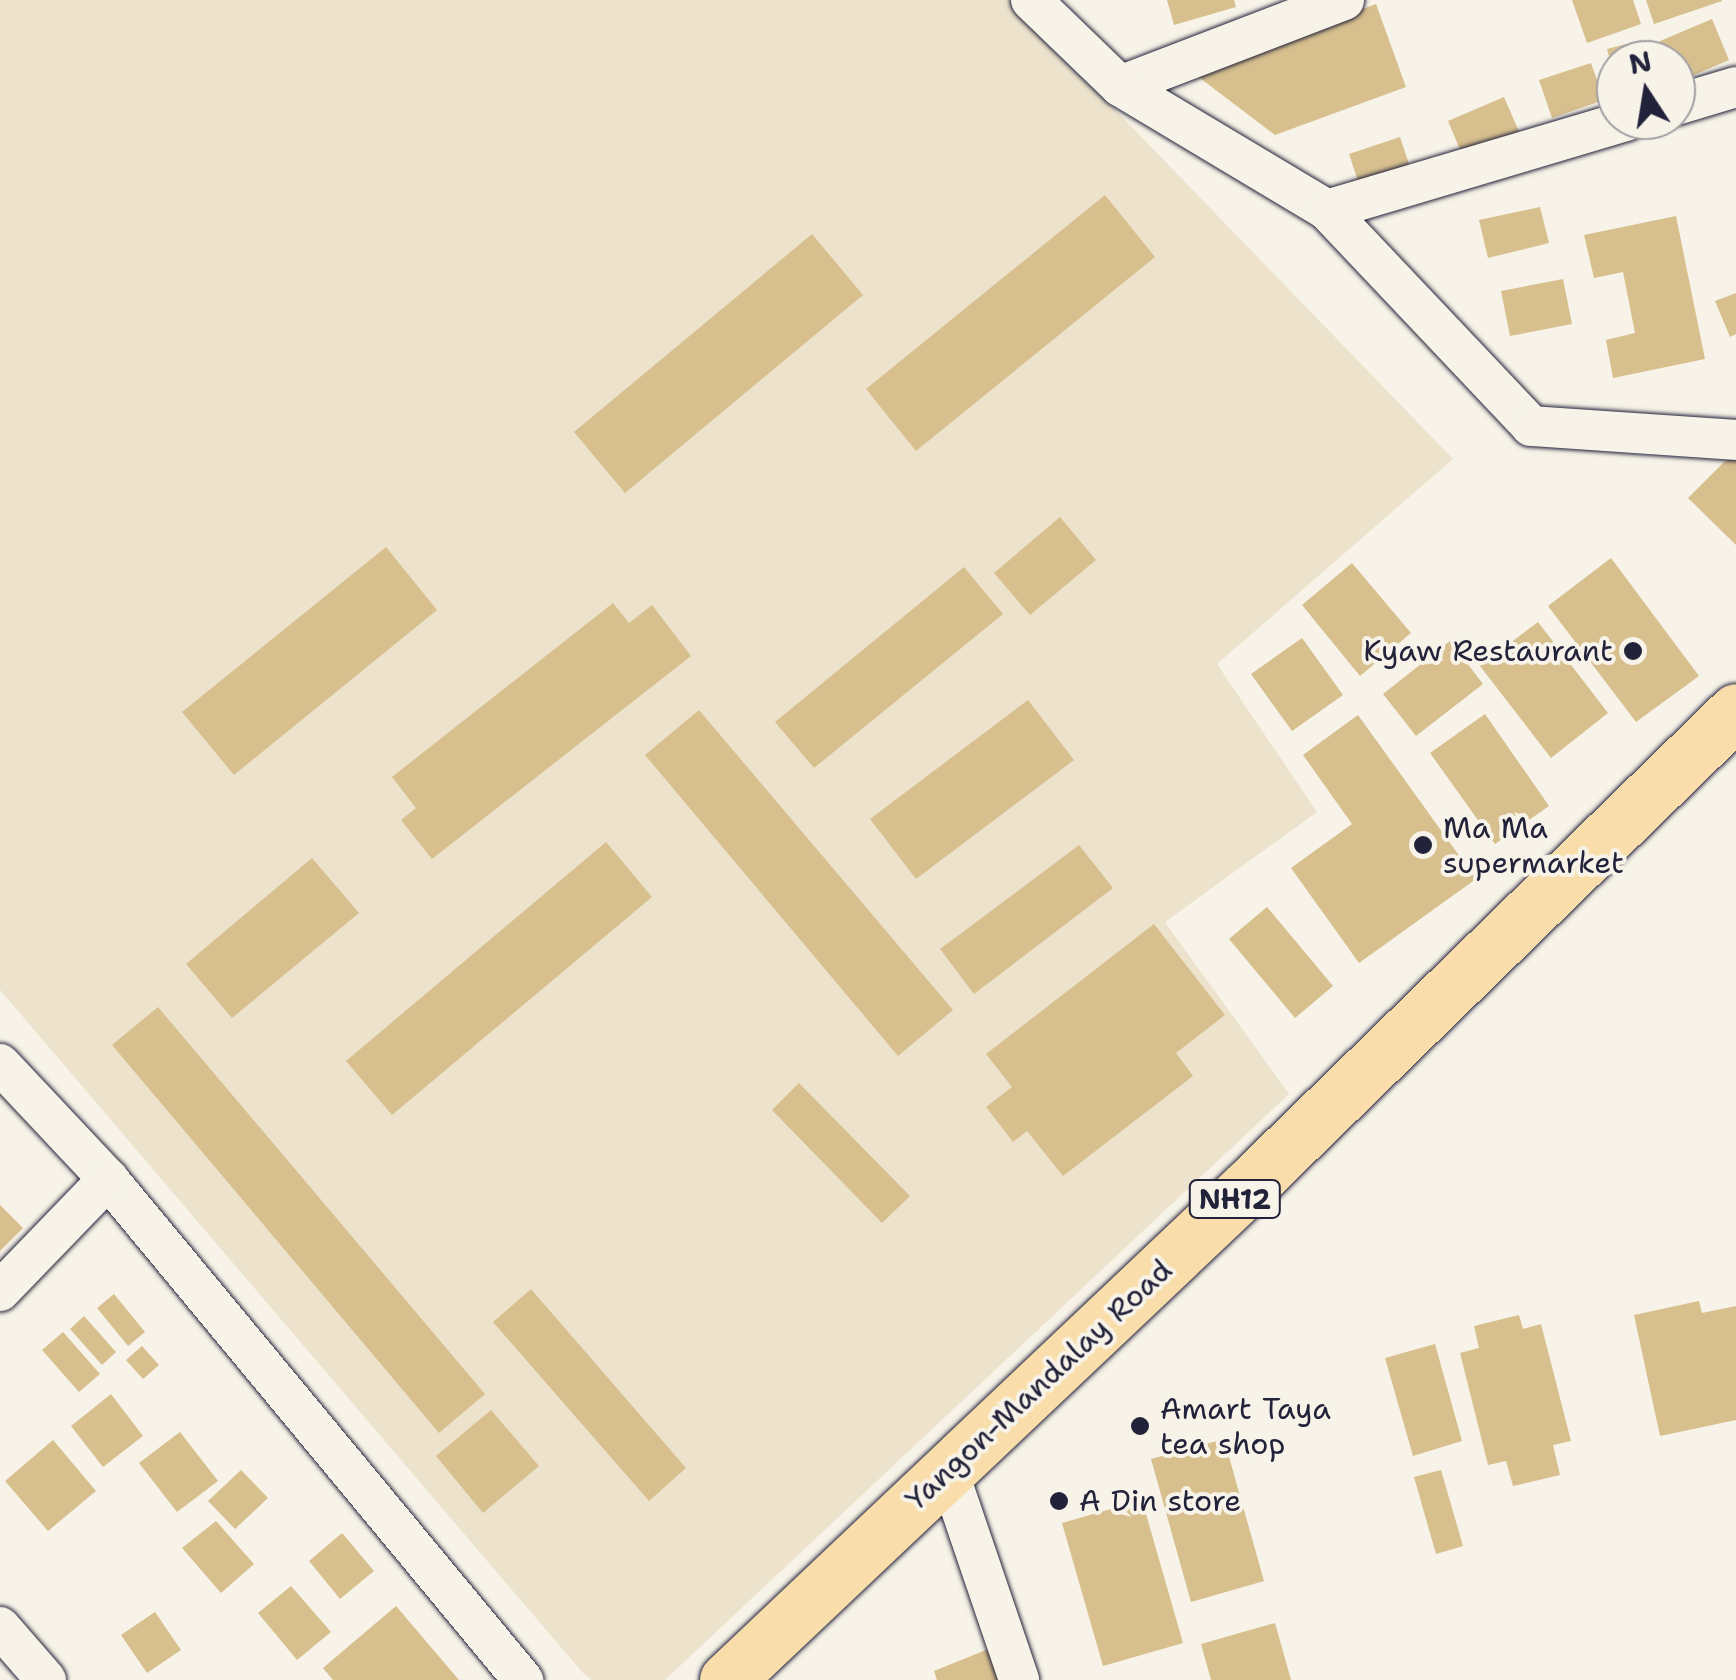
<!DOCTYPE html>
<style>
body{margin:0}
#map{position:relative;width:1736px;height:1680px;overflow:hidden;background:#f7f3e8;font-family:"Shantell Sans",sans-serif}
div>[style]{position:absolute}
.built>*{inset:0;background:#ede3cd}
.building>*{inset:0;background:#d7bf8e}
.roads{filter:drop-shadow(0 0 2px #22223b) drop-shadow(0 0 2px #22223b)}
.street>*{height:40px;margin:-20px;padding:0 20px;transform-origin:20px;border-radius:20px;background:#f7f3e8}
.highway>*{height:55px;margin:-27.5px;padding:0 27.5px;transform-origin:27.5px;border-radius:27.5px;background:#f9deab}
.dots>*{width:28px;height:28px;translate:-50% -50%;box-sizing:border-box;border:5px solid #f7f3e8;border-radius:50%}
span{translate:-50% -50%;white-space:nowrap;text-align:center;line-height:1.15;-webkit-text-stroke:8px #f7f3e8;paint-order:stroke}
.shield-label span{padding:2px 8px;background:#f7f3e8;border:2px solid;border-radius:8px;-webkit-text-stroke-width:0}
.shield-label{font-size:28px;color:#22223b;font-weight:700}
.poi-label{font-size:30px;color:#22223b}
.right{translate:-100% -50%;text-align:right}
.left{translate:0 -50%;text-align:left}
.street-label{font-size:30px;color:#22223b}
.north{position:absolute;left:1596px;top:40px;width:100px;height:100px;box-sizing:border-box;background:#f7f3e8;border:2px solid #a29fa3;border-radius:50%;rotate:348deg;font-size:28px;font-weight:700;line-height:40px;text-align:center;color:#22223b}
.north::after{content:'';display:block;margin:auto;width:35px;height:45px;background:#22223b;clip-path:polygon(50% 0,100% 100%,50% 72%,0 100%)}
</style>
<div id="map">
<div class="built">
<i style="clip-path:polygon(0 0,1009px 0,1453px 459px,1217px 664px,1317px 812px,1165px 922px,1289px 1094px,665px 1680px,592px 1680px,582px 1672px,0 990px)"></i>
</div>
<div class="building">
<i style="clip-path:polygon(1167px 0,1234px 0,1236px 7px,1174px 25px)"></i>
<i style="clip-path:polygon(1572px 0,1633px 0,1641px 24px,1587px 43px)"></i>
<i style="clip-path:polygon(1646px 0,1722px 0,1722px 1px,1654px 24px)"></i>
<i style="clip-path:polygon(1376px 4px,1406px 87px,1275px 135px,1192px 72px)"></i>
<i style="clip-path:polygon(1712px 19px,1729px 60px,1678px 82px,1676px 60px,1668px 60px,1660px 41px)"></i>
<i style="clip-path:polygon(1642px 40px,1648px 60px,1616px 60px,1615px 79px,1607px 49px)"></i>
<i style="clip-path:polygon(1591px 63px,1604px 100px,1552px 118px,1539px 80px)"></i>
<i style="clip-path:polygon(1504px 97px,1523px 141px,1467px 166px,1448px 121px)"></i>
<i style="clip-path:polygon(1400px 137px,1411px 170px,1360px 187px,1349px 154px)"></i>
<i style="clip-path:polygon(1105px 195px,1155px 257px,916px 451px,866px 389px)"></i>
<i style="clip-path:polygon(1540px 207px,1549px 243px,1488px 258px,1479px 220px)"></i>
<i style="clip-path:polygon(1676px 216px,1705px 359px,1613px 378px,1606px 340px,1635px 333px,1623px 272px,1594px 278px,1584px 235px)"></i>
<i style="clip-path:polygon(812px 234px,863px 295px,625px 493px,574px 432px)"></i>
<i style="clip-path:polygon(1563px 279px,1572px 324px,1510px 336px,1501px 291px)"></i>
<i style="clip-path:polygon(1736px 293px,1736px 334px,1730px 337px,1715px 301px)"></i>
<i style="clip-path:polygon(1736px 450px,1736px 545px,1688px 498px)"></i>
<i style="clip-path:polygon(1060px 517px,1096px 560px,1030px 615px,994px 573px)"></i>
<i style="clip-path:polygon(386px 547px,437px 610px,234px 775px,182px 712px)"></i>
<i style="clip-path:polygon(1611px 558px,1699px 676px,1636px 722px,1548px 606px)"></i>
<i style="clip-path:polygon(1352px 563px,1411px 633px,1360px 676px,1302px 605px)"></i>
<i style="clip-path:polygon(964px 567px,1003px 614px,814px 768px,775px 722px)"></i>
<i style="clip-path:polygon(613px 603px,629px 623px,652px 605px,691px 656px,432px 859px,401px 820px,416px 808px,392px 777px)"></i>
<i style="clip-path:polygon(1538px 622px,1608px 713px,1551px 758px,1480px 666px)"></i>
<i style="clip-path:polygon(1302px 638px,1343px 695px,1292px 731px,1251px 674px)"></i>
<i style="clip-path:polygon(1450px 641px,1483px 684px,1416px 736px,1383px 694px)"></i>
<i style="clip-path:polygon(1028px 700px,1074px 760px,916px 879px,870px 819px)"></i>
<i style="clip-path:polygon(699px 710px,953px 1010px,898px 1056px,645px 755px)"></i>
<i style="clip-path:polygon(1485px 714px,1549px 806px,1495px 844px,1430px 753px)"></i>
<i style="clip-path:polygon(1358px 715px,1476px 879px,1359px 963px,1291px 868px,1352px 824px,1303px 755px)"></i>
<i style="clip-path:polygon(606px 842px,652px 897px,392px 1115px,346px 1061px)"></i>
<i style="clip-path:polygon(1079px 845px,1113px 888px,974px 994px,940px 949px)"></i>
<i style="clip-path:polygon(312px 858px,359px 913px,232px 1018px,186px 964px)"></i>
<i style="clip-path:polygon(1267px 907px,1333px 986px,1295px 1018px,1229px 939px)"></i>
<i style="clip-path:polygon(1154px 924px,1225px 1015px,1176px 1053px,1193px 1076px,1063px 1176px,1027px 1131px,1013px 1142px,986px 1107px,1012px 1087px,986px 1054px)"></i>
<i style="clip-path:polygon(158px 1007px,485px 1394px,439px 1433px,112px 1045px)"></i>
<i style="clip-path:polygon(799px 1083px,910px 1196px,882px 1223px,772px 1110px)"></i>
<i style="clip-path:polygon(0 1205px,23px 1228px,0 1251px)"></i>
<i style="clip-path:polygon(531px 1289px,686px 1468px,649px 1501px,493px 1322px)"></i>
<i style="clip-path:polygon(114px 1294px,145px 1332px,128px 1346px,97px 1308px)"></i>
<i style="clip-path:polygon(1699px 1301px,1702px 1313px,1736px 1306px,1736px 1420px,1660px 1436px,1634px 1315px)"></i>
<i style="clip-path:polygon(1519px 1315px,1523px 1329px,1541px 1324px,1571px 1441px,1553px 1445px,1560px 1475px,1513px 1486px,1506px 1461px,1488px 1465px,1460px 1353px,1479px 1348px,1474px 1326px)"></i>
<i style="clip-path:polygon(84px 1316px,116px 1352px,102px 1365px,70px 1329px)"></i>
<i style="clip-path:polygon(63px 1332px,100px 1374px,79px 1392px,42px 1350px)"></i>
<i style="clip-path:polygon(1435px 1344px,1462px 1441px,1413px 1456px,1385px 1358px)"></i>
<i style="clip-path:polygon(142px 1346px,159px 1365px,143px 1379px,126px 1360px)"></i>
<i style="clip-path:polygon(111px 1394px,143px 1436px,103px 1467px,71px 1426px)"></i>
<i style="clip-path:polygon(491px 1410px,539px 1466px,483px 1513px,436px 1456px)"></i>
<i style="clip-path:polygon(180px 1432px,218px 1481px,177px 1512px,139px 1463px)"></i>
<i style="clip-path:polygon(1224px 1439px,1264px 1581px,1191px 1602px,1151px 1459px)"></i>
<i style="clip-path:polygon(53px 1440px,96px 1491px,48px 1531px,5px 1481px)"></i>
<i style="clip-path:polygon(241px 1470px,268px 1498px,235px 1529px,208px 1501px)"></i>
<i style="clip-path:polygon(1441px 1470px,1463px 1546px,1436px 1554px,1414px 1477px)"></i>
<i style="clip-path:polygon(1142px 1500px,1183px 1643px,1103px 1666px,1062px 1523px)"></i>
<i style="clip-path:polygon(216px 1521px,254px 1564px,221px 1593px,182px 1548px)"></i>
<i style="clip-path:polygon(342px 1533px,374px 1571px,340px 1599px,309px 1561px)"></i>
<i style="clip-path:polygon(291px 1586px,331px 1632px,297px 1660px,258px 1613px)"></i>
<i style="clip-path:polygon(396px 1606px,459px 1680px,333px 1680px,323px 1668px)"></i>
<i style="clip-path:polygon(155px 1612px,181px 1650px,147px 1673px,121px 1635px)"></i>
<i style="clip-path:polygon(1275px 1623px,1291px 1680px,1211px 1680px,1201px 1644px)"></i>
<i style="clip-path:polygon(991px 1648px,1004px 1680px,937px 1680px,934px 1671px)"></i>
</div>
<div class="roads">
<div class="street">
<i style="left:1031px;top:0;width:124px;rotate:44deg"></i>
<i style="left:1120px;top:86px;width:240px;rotate:-21deg"></i>
<i style="left:1120px;top:86px;width:241px;rotate:30.9deg"></i>
<i style="left:1327px;top:210px;width:314px;rotate:-16.6deg"></i>
<i style="left:1676px;top:105px;width:63px;rotate:-16.7deg"></i>
<i style="left:1327px;top:210px;width:297px;rotate:46.6deg"></i>
<i style="left:1531px;top:426px;width:205px;rotate:3.9deg"></i>
<i style="left:0;top:1064px;width:158px;rotate:46.8deg"></i>
<i style="left:108px;top:1179px;width:651px;rotate:50.36deg"></i>
<i style="left:0;top:1291px;width:156px;rotate:-46deg"></i>
<i style="left:948px;top:1471px;width:221px;rotate:71.2deg"></i>
<i style="left:0;top:1627px;width:70px;rotate:49deg"></i>
</div>
<div class="highway">
<i style="left:727px;top:1680px;width:722px;rotate:-43.43deg"></i>
<i style="left:1251px;top:1184px;width:677px;rotate:-44.28deg"></i>
</div>
</div>
<div class="dots">
<i style="left:1633px;top:651px;background:#22223b"></i>
<i style="left:1423px;top:845px;background:#22223b"></i>
<i style="left:1140px;top:1426px;background:#22223b"></i>
<i style="left:1059px;top:1501px;background:#22223b"></i>
</div>
<div class="shield-label">
<span style="left:1235px;top:1199px">NH12</span>
</div>
<div class="poi-label">
<span class="right" style="left:1613px;top:651px">Kyaw Restaurant</span>
<span class="left" style="left:1443px;top:845px">Ma Ma<br>supermarket</span>
<span class="left" style="left:1160px;top:1426px">Amart Taya<br>tea shop</span>
<span class="left" style="left:1079px;top:1501px">A Din store</span>
</div>
<div class="street-label">
<span style="left:1039px;top:1385px;rotate:-43deg">Yangon-Mandalay Road</span>
</div>
<div class="north">N</div>
</div>
